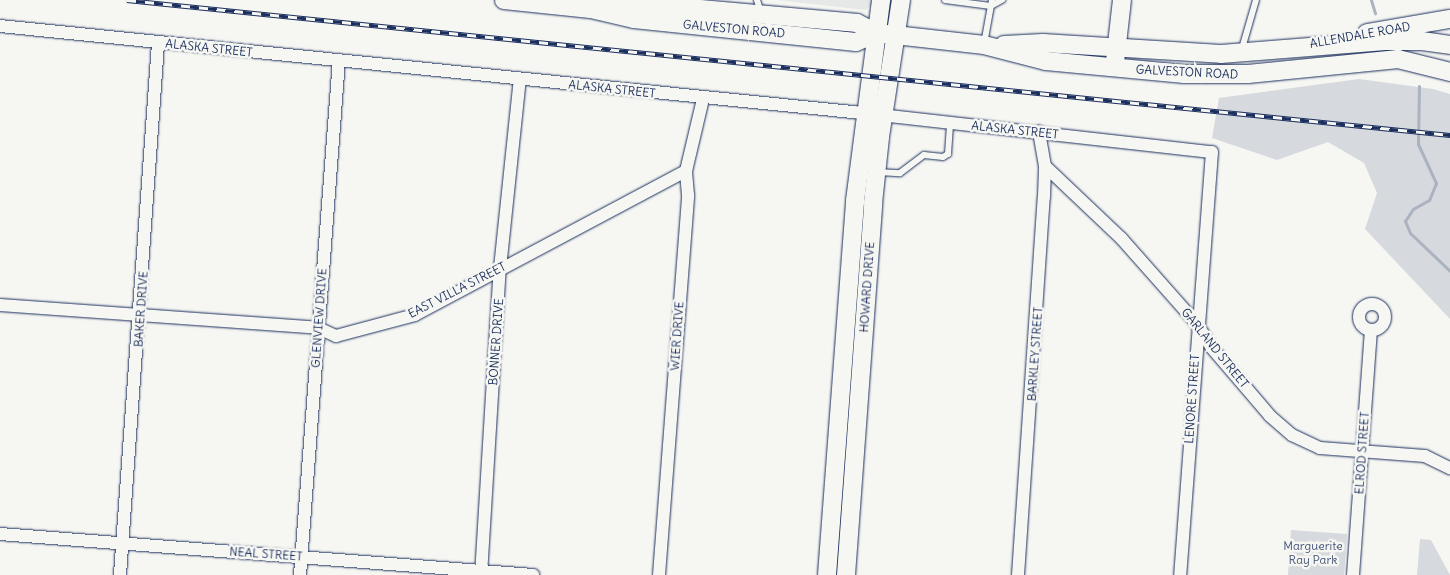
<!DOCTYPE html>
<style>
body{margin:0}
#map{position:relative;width:1450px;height:575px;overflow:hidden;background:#f6f6f2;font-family:Delius,sans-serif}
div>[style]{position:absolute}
.built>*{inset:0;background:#e6e7e7}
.green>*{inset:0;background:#d6d9dd}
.stream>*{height:3px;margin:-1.5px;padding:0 1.5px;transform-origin:1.5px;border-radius:1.5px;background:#abb2c0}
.roads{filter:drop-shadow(0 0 1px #1b2f5e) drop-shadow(0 0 1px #1b2f5e)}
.lane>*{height:6px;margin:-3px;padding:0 3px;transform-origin:3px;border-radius:3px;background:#f6f6f2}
.street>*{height:12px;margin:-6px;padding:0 6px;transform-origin:6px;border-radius:6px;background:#f6f6f2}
.street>.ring{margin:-6px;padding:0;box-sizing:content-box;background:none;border:12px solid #f6f6f2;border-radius:50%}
.secondary>*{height:18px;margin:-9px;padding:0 9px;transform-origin:9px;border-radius:9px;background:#f6f6f2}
.rail>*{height:5px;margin-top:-2.5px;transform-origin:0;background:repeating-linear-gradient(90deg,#f6f6f2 0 9px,#1b2f5e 0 18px);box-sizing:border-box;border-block:1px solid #1b2f5e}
span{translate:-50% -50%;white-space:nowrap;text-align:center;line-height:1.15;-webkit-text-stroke:5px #f6f6f2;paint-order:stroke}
.street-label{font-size:12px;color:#1b2f5e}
.park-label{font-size:12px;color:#405177}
</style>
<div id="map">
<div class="built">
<i style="clip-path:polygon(777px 0,872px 0,871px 6px,865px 10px)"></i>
</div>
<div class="green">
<i style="clip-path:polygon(1359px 79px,1433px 89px,1450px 94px,1450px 319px,1365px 229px,1377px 193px,1364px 163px,1328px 142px,1277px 160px,1212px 138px,1219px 98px)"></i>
<i style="clip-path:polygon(1291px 530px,1347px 534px,1344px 575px,1288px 575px)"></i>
<i style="clip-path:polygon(1420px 539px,1431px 540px,1450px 575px,1417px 575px)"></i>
</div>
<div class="stream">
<i style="left:1371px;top:0;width:14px;rotate:73deg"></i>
<i style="left:1419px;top:86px;width:58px;rotate:91deg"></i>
<i style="left:1418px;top:144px;width:43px;rotate:65.2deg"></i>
<i style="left:1436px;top:183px;width:18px;rotate:112deg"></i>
<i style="left:1429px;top:200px;width:18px;rotate:151deg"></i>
<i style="left:1413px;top:209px;width:14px;rotate:124deg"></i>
<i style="left:1405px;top:221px;width:13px;rotate:67deg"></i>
<i style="left:1410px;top:233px;width:55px;rotate:43.5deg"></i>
</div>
<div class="roads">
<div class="lane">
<i style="left:757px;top:0;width:14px;rotate:73deg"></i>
<i style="left:945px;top:0;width:46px;rotate:7.4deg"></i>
<i style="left:991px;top:6px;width:13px;rotate:-29deg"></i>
<i style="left:984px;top:44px;width:45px;rotate:-79.7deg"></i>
<i style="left:1241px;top:52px;width:54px;rotate:-73.9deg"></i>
<i style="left:878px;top:172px;width:22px;rotate:3deg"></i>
<i style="left:900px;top:173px;width:30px;rotate:-37deg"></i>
<i style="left:924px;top:155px;width:19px;rotate:6deg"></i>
<i style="left:943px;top:157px;width:6px;rotate:-31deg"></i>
<i style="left:948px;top:154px;width:31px;rotate:-86deg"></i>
</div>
<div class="street">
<i style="left:0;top:26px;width:857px;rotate:5.76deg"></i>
<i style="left:853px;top:112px;width:361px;rotate:6.4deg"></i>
<i style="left:1212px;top:152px;width:424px;rotate:94.3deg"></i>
<i style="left:1045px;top:166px;width:105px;rotate:43.5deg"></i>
<i style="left:1121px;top:238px;width:115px;rotate:48.5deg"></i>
<i style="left:1197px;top:324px;width:28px;rotate:58deg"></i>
<i style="left:1212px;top:348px;width:89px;rotate:49.5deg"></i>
<i style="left:1270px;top:416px;width:29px;rotate:41deg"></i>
<i style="left:1292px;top:435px;width:31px;rotate:25deg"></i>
<i style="left:1320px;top:448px;width:105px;rotate:4.4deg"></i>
<i style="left:1425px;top:456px;width:28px;rotate:26deg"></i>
<i class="ring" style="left:1359px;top:304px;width:14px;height:14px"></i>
<i style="left:0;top:305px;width:319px;rotate:4.1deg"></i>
<i style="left:318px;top:328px;width:20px;rotate:24deg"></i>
<i style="left:336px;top:336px;width:82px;rotate:-14.9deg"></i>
<i style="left:415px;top:315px;width:307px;rotate:-28deg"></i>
<i style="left:0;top:534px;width:535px;rotate:4.4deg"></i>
<i style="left:120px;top:575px;width:533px;rotate:-85.91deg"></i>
<i style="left:300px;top:575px;width:516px;rotate:-85.67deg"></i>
<i style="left:481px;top:575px;width:308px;rotate:-86.5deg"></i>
<i style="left:500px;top:268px;width:190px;rotate:-84deg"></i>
<i style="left:659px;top:575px;width:381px;rotate:-85.6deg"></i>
<i style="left:688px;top:195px;width:24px;rotate:-95deg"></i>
<i style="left:686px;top:171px;width:74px;rotate:-76.7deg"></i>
<i style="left:1018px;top:575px;width:379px;rotate:-86.1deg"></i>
<i style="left:1044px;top:197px;width:31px;rotate:-88deg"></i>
<i style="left:1045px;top:166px;width:35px;rotate:-100deg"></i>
<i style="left:1353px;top:575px;width:245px;rotate:-85.8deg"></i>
</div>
<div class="secondary">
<i style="left:504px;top:0;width:87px;rotate:5.9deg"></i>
<i style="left:591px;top:9px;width:44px;rotate:13.1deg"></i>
<i style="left:634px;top:19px;width:223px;rotate:5.9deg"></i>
<i style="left:856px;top:42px;width:23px;rotate:-23deg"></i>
<i style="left:591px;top:9px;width:87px;rotate:-1.3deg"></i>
<i style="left:678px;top:7px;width:180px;rotate:5.1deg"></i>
<i style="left:857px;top:23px;width:22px;rotate:27deg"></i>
<i style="left:877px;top:33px;width:108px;rotate:6.4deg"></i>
<i style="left:984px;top:45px;width:64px;rotate:14.5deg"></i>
<i style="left:1046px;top:61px;width:139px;rotate:5.4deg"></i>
<i style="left:1184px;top:74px;width:64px"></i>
<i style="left:1248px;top:74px;width:151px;rotate:-5.7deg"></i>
<i style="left:1398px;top:59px;width:54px;rotate:14deg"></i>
<i style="left:1367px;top:33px;width:84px;rotate:-9.6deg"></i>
<i style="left:1004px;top:45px;width:39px;rotate:-3deg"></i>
<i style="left:1043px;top:43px;width:178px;rotate:3.5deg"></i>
<i style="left:1221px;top:54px;width:165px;rotate:-4.5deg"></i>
<i style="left:1385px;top:41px;width:37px"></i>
<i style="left:1422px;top:41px;width:28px;rotate:8deg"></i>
<i style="left:1115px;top:62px;width:62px;rotate:-83.6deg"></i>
<i style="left:827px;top:575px;width:375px;rotate:-85.7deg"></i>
<i style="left:855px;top:201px;width:203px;rotate:-82.6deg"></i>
<i style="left:846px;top:575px;width:373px;rotate:-85.8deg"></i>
<i style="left:873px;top:203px;width:66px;rotate:-83.9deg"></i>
<i style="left:880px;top:137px;width:139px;rotate:-81.3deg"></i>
</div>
</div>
<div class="rail">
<i style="left:127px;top:0;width:1330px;rotate:5.83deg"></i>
</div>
<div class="street-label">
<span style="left:734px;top:29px;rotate:5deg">GALVESTON ROAD</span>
<span style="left:1360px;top:35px;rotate:-10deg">ALLENDALE ROAD</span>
<span style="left:209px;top:48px;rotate:6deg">ALASKA STREET</span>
<span style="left:1187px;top:72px;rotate:3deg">GALVESTON ROAD</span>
<span style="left:612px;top:89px;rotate:6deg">ALASKA STREET</span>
<span style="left:1015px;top:130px;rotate:6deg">ALASKA STREET</span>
<span style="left:867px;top:287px;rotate:-86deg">HOWARD DRIVE</span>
<span style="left:457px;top:290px;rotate:-27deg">EAST VILLA STREET</span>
<span style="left:141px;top:309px;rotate:-86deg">BAKER DRIVE</span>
<span style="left:319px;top:318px;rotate:-86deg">GLENVIEW DRIVE</span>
<span style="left:677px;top:336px;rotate:-86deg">WIER DRIVE</span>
<span style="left:496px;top:342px;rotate:-86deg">BONNER DRIVE</span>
<span style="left:1215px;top:348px;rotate:51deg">GARLAND STREET</span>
<span style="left:1035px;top:354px;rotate:-86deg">BARKLEY STREET</span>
<span style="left:1192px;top:399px;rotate:-86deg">LENORE STREET</span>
<span style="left:1362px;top:453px;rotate:-86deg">ELROD STREET</span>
<span style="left:266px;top:554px;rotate:4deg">NEAL STREET</span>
</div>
<div class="park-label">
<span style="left:1313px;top:553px">Marguerite<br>Ray Park</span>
</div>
</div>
